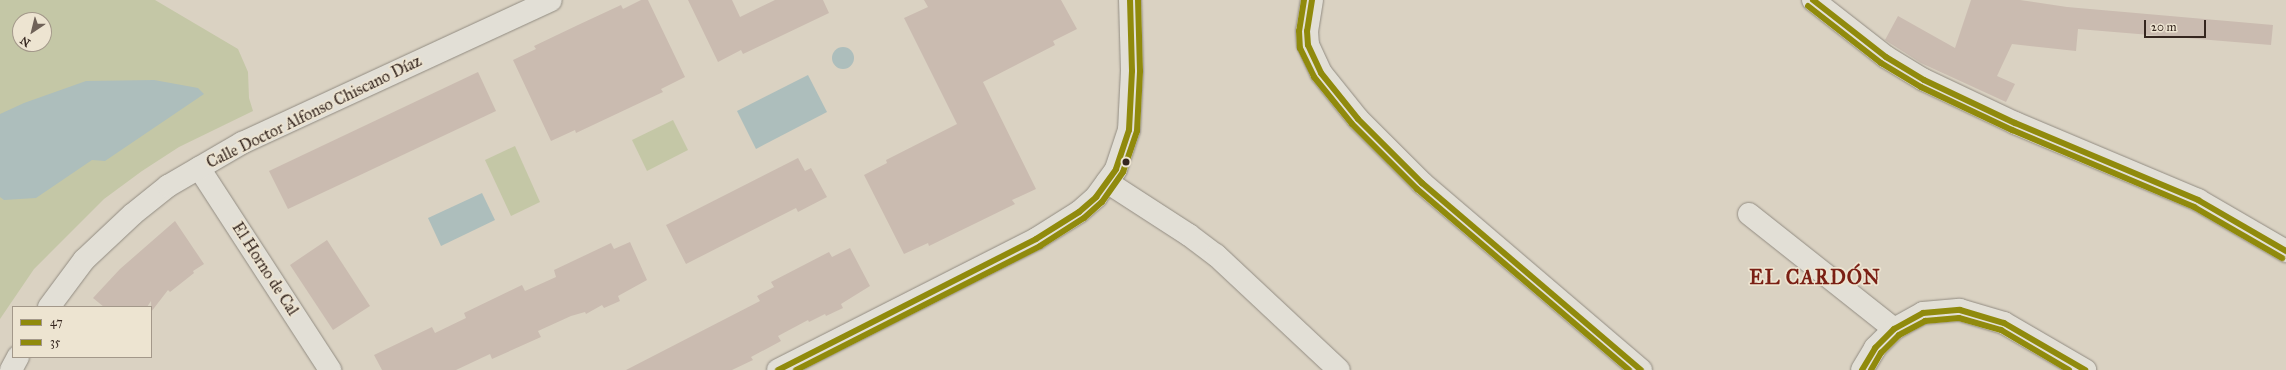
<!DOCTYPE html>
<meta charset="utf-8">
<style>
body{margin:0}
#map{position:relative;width:2286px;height:370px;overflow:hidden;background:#dad2c2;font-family:"IM FELL Great Primer",serif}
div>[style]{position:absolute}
.green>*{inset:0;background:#c4c7a6}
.water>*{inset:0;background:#adbebc}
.round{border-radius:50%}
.building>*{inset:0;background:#cabbb0}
.roads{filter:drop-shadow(0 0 1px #928c82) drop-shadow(0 0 1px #928c82)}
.minor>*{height:22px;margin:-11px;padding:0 11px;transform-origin:11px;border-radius:11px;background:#e2dfd6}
.bus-1>*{height:6px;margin:-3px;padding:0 3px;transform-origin:3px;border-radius:3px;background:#908a0c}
.bus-2>*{height:6px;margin:-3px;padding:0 3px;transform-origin:3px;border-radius:3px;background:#908a0c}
.dots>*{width:11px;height:11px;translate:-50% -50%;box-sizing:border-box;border:2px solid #ede4d1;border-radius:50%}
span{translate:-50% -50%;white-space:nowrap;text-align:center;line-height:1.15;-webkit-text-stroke:3.5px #ede4d1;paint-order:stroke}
.street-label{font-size:16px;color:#35261f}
.district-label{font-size:20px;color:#7a1f14;font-weight:700;letter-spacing:1px}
.legend{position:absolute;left:12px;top:306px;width:140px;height:52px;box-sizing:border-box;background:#ede4d1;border:1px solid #a3988a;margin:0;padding:5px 7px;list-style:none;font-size:12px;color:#35261f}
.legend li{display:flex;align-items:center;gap:8px;height:20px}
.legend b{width:20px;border:1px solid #a3988a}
.north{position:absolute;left:12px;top:12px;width:40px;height:40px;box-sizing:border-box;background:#ede4d1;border:1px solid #a3988a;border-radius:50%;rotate:215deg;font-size:11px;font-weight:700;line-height:16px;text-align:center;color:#35261f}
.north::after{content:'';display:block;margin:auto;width:14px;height:18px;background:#6f6258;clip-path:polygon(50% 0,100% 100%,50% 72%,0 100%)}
.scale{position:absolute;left:2144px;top:20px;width:62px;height:18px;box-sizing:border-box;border:2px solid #35261f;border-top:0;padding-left:5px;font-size:12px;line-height:14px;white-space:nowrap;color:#35261f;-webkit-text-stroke:3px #ede4d1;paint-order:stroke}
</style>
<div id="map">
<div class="green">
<i style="clip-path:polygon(evenodd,0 0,155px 0,238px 49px,248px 72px,249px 98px,253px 111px,179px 147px,142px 171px,104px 199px,34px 269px,0 319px,0 0,20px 20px,44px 20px,44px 44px,20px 44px,20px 20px)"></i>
<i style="clip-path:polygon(673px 120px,688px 150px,647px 171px,632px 140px)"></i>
<i style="clip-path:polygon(515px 146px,540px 202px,511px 216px,485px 160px)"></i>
</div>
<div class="water">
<i class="round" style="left:832px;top:47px;width:22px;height:22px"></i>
<i style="clip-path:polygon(808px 75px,827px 112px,756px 149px,737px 111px)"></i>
<i style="clip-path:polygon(154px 80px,198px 88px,204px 94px,105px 161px,92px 160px,36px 198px,4px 200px,0 197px,0 114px,24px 103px,86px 81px)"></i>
<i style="clip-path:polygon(482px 193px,495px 220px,441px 246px,428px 218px)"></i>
</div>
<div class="building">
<i style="clip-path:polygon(641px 0,648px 0,685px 77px,661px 89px,663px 92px,576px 133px,575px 130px,551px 141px,513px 60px,536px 49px,534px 46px,578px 25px,621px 5px,623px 9px)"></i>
<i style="clip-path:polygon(688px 0,732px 0,740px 17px,775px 0,823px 0,829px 13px,743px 54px,741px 50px,718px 62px)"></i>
<i style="clip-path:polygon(924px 0,1061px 0,1077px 29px,1053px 41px,1055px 45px,983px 82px,1036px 189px,1012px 200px,1015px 204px,929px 246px,928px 243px,904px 254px,864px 175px,887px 163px,886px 160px,957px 124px,904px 18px,928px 7px)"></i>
<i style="clip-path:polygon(1971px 0,2020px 0,2067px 7px,2273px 25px,2271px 45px,2078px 29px,2076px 51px,2012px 44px,1997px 76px,2015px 84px,2006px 102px,1921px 63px,1885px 40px,1898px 16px,1955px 48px)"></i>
<i style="clip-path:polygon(478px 72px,496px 111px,288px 209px,269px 171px)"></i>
<i style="clip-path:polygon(798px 158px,805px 171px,811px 168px,827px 197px,798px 212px,796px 208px,686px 264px,666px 225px)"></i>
<i style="clip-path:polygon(175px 221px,204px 264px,193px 271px,194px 273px,170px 292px,168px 290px,151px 312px,151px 301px,147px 307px,104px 307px,93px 298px,120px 269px)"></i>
<i style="clip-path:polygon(327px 240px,370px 306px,333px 330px,290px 265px)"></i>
<i style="clip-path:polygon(630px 242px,647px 280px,618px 296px,620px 301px,604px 308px,602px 305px,586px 314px,585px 312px,571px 316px,538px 331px,541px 337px,492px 359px,490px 354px,456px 370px,382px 370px,374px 355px,432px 327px,435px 333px,466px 318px,464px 313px,522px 285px,525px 291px,556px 277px,554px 270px,611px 243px,614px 249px)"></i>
<i style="clip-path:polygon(850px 248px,870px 286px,841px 304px,843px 308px,826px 316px,825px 314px,809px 322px,808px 320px,778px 336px,781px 341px,751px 357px,753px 360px,732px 370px,626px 370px,760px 301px,757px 296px,774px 287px,771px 282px,829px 252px,832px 257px)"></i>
</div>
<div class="roads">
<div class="minor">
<i style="left:1312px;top:0;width:31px;rotate:99deg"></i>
<i style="left:1307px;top:31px;width:14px;rotate:86deg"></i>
<i style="left:1308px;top:45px;width:31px;rotate:65deg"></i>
<i style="left:1321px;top:73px;width:59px;rotate:51.2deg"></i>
<i style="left:1358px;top:119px;width:91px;rotate:45deg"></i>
<i style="left:1422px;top:183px;width:288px;rotate:40.5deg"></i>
<i style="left:1813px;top:0;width:93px;rotate:38deg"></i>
<i style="left:1886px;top:57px;width:44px;rotate:31.2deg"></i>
<i style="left:1924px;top:80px;width:101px;rotate:25.3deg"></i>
<i style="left:2015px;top:123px;width:199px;rotate:22.8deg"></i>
<i style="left:2198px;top:200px;width:102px;rotate:30.1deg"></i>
<i style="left:199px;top:168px;width:241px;rotate:57deg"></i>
<i style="left:1107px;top:182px;width:98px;rotate:32.9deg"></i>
<i style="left:1189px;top:235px;width:34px;rotate:37deg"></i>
<i style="left:1216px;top:255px;width:168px;rotate:43.1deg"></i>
<i style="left:1749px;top:214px;width:185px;rotate:38.4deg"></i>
<i style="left:49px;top:307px;width:59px;rotate:-53.3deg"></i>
<i style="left:84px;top:260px;width:67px;rotate:-43.2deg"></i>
<i style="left:133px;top:214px;width:45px;rotate:-38.7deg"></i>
<i style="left:168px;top:186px;width:86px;rotate:-30.2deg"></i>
<i style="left:242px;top:143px;width:340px;rotate:-24.8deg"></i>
<i style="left:11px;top:370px;width:15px;rotate:-62deg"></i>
<i style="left:778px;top:370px;width:289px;rotate:-26.9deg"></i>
<i style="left:1036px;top:239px;width:51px;rotate:-32.1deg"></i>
<i style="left:1079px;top:212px;width:23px;rotate:-41deg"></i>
<i style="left:1096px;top:197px;width:34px;rotate:-54deg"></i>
<i style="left:1116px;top:169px;width:41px;rotate:-71.6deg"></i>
<i style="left:1129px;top:130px;width:59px;rotate:-87.1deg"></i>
<i style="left:1132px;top:71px;width:71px;rotate:-91.6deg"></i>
<i style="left:1862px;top:370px;width:26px;rotate:-59deg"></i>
<i style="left:1875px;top:348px;width:27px;rotate:-45deg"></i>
<i style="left:1894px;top:329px;width:33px;rotate:-29deg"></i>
<i style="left:1923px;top:313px;width:37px;rotate:-5deg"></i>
<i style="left:1960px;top:310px;width:46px;rotate:16.5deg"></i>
<i style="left:2004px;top:323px;width:94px;rotate:30.1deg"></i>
</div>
</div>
<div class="bus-1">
<i style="left:1312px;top:0;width:31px;rotate:99deg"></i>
<i style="left:1307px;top:31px;width:14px;rotate:86deg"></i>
<i style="left:1308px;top:45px;width:31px;rotate:65deg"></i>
<i style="left:1321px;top:73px;width:59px;rotate:51.2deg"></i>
<i style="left:1358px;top:119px;width:91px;rotate:45deg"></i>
<i style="left:1422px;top:183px;width:288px;rotate:40.5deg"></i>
<i style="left:1813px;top:0;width:93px;rotate:38deg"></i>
<i style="left:1886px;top:57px;width:44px;rotate:31.2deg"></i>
<i style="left:1924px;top:80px;width:101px;rotate:25.3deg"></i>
<i style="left:2015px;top:123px;width:199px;rotate:22.8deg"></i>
<i style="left:2198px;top:200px;width:102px;rotate:30.1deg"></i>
<i style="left:778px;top:370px;width:289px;rotate:-26.9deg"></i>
<i style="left:1036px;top:239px;width:51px;rotate:-32.1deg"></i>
<i style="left:1079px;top:212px;width:23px;rotate:-41deg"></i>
<i style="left:1096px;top:197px;width:34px;rotate:-54deg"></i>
<i style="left:1116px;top:169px;width:41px;rotate:-71.6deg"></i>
<i style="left:1129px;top:130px;width:59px;rotate:-87.1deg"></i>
<i style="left:1132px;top:71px;width:71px;rotate:-91.6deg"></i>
<i style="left:1862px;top:370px;width:26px;rotate:-59deg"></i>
<i style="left:1875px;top:348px;width:27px;rotate:-45deg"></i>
<i style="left:1894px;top:329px;width:33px;rotate:-29deg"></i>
<i style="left:1923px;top:313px;width:37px;rotate:-5deg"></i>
<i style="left:1960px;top:310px;width:46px;rotate:16.5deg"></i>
<i style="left:2004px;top:323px;width:94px;rotate:30.1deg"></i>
</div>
<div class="bus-2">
<i style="left:1304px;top:0;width:31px;rotate:99deg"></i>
<i style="left:1299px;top:31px;width:17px;rotate:87deg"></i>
<i style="left:1300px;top:48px;width:32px;rotate:64deg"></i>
<i style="left:1314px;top:77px;width:60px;rotate:51deg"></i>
<i style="left:1352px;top:124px;width:92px;rotate:45deg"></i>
<i style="left:1417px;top:189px;width:279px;rotate:40.5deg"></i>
<i style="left:1808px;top:6px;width:93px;rotate:38deg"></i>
<i style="left:1881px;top:63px;width:47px;rotate:31deg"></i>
<i style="left:1921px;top:87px;width:101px;rotate:25.3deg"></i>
<i style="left:2012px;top:130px;width:198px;rotate:22.9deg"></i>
<i style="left:2194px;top:207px;width:102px;rotate:30.1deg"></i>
<i style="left:796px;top:370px;width:274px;rotate:-26.9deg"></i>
<i style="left:1040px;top:246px;width:52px;rotate:-32.5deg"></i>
<i style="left:1084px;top:218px;width:24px;rotate:-42deg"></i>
<i style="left:1102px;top:202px;width:37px;rotate:-55deg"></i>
<i style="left:1123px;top:172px;width:43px;rotate:-71.1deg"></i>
<i style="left:1137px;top:131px;width:60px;rotate:-87.1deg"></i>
<i style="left:1140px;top:71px;width:71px;rotate:-91.6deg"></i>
<i style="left:1871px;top:370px;width:20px;rotate:-60deg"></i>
<i style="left:1881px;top:353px;width:25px;rotate:-45deg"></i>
<i style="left:1899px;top:335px;width:30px;rotate:-28deg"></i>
<i style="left:1925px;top:321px;width:34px;rotate:-5deg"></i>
<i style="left:1959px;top:318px;width:44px;rotate:15.9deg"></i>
<i style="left:2001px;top:330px;width:79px;rotate:30.5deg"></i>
</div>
<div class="dots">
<i style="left:1126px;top:162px;background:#35261f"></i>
</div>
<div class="street-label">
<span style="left:314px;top:112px;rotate:-26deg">Calle Doctor Alfonso Chiscano Díaz</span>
<span style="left:265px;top:269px;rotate:57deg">El Horno de Cal</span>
</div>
<div class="district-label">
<span style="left:1815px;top:277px">EL CARDÓN</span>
</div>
<ul class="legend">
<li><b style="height:5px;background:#908a0c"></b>47</li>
<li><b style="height:5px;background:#908a0c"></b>35</li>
</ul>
<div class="north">N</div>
<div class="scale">20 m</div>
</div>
